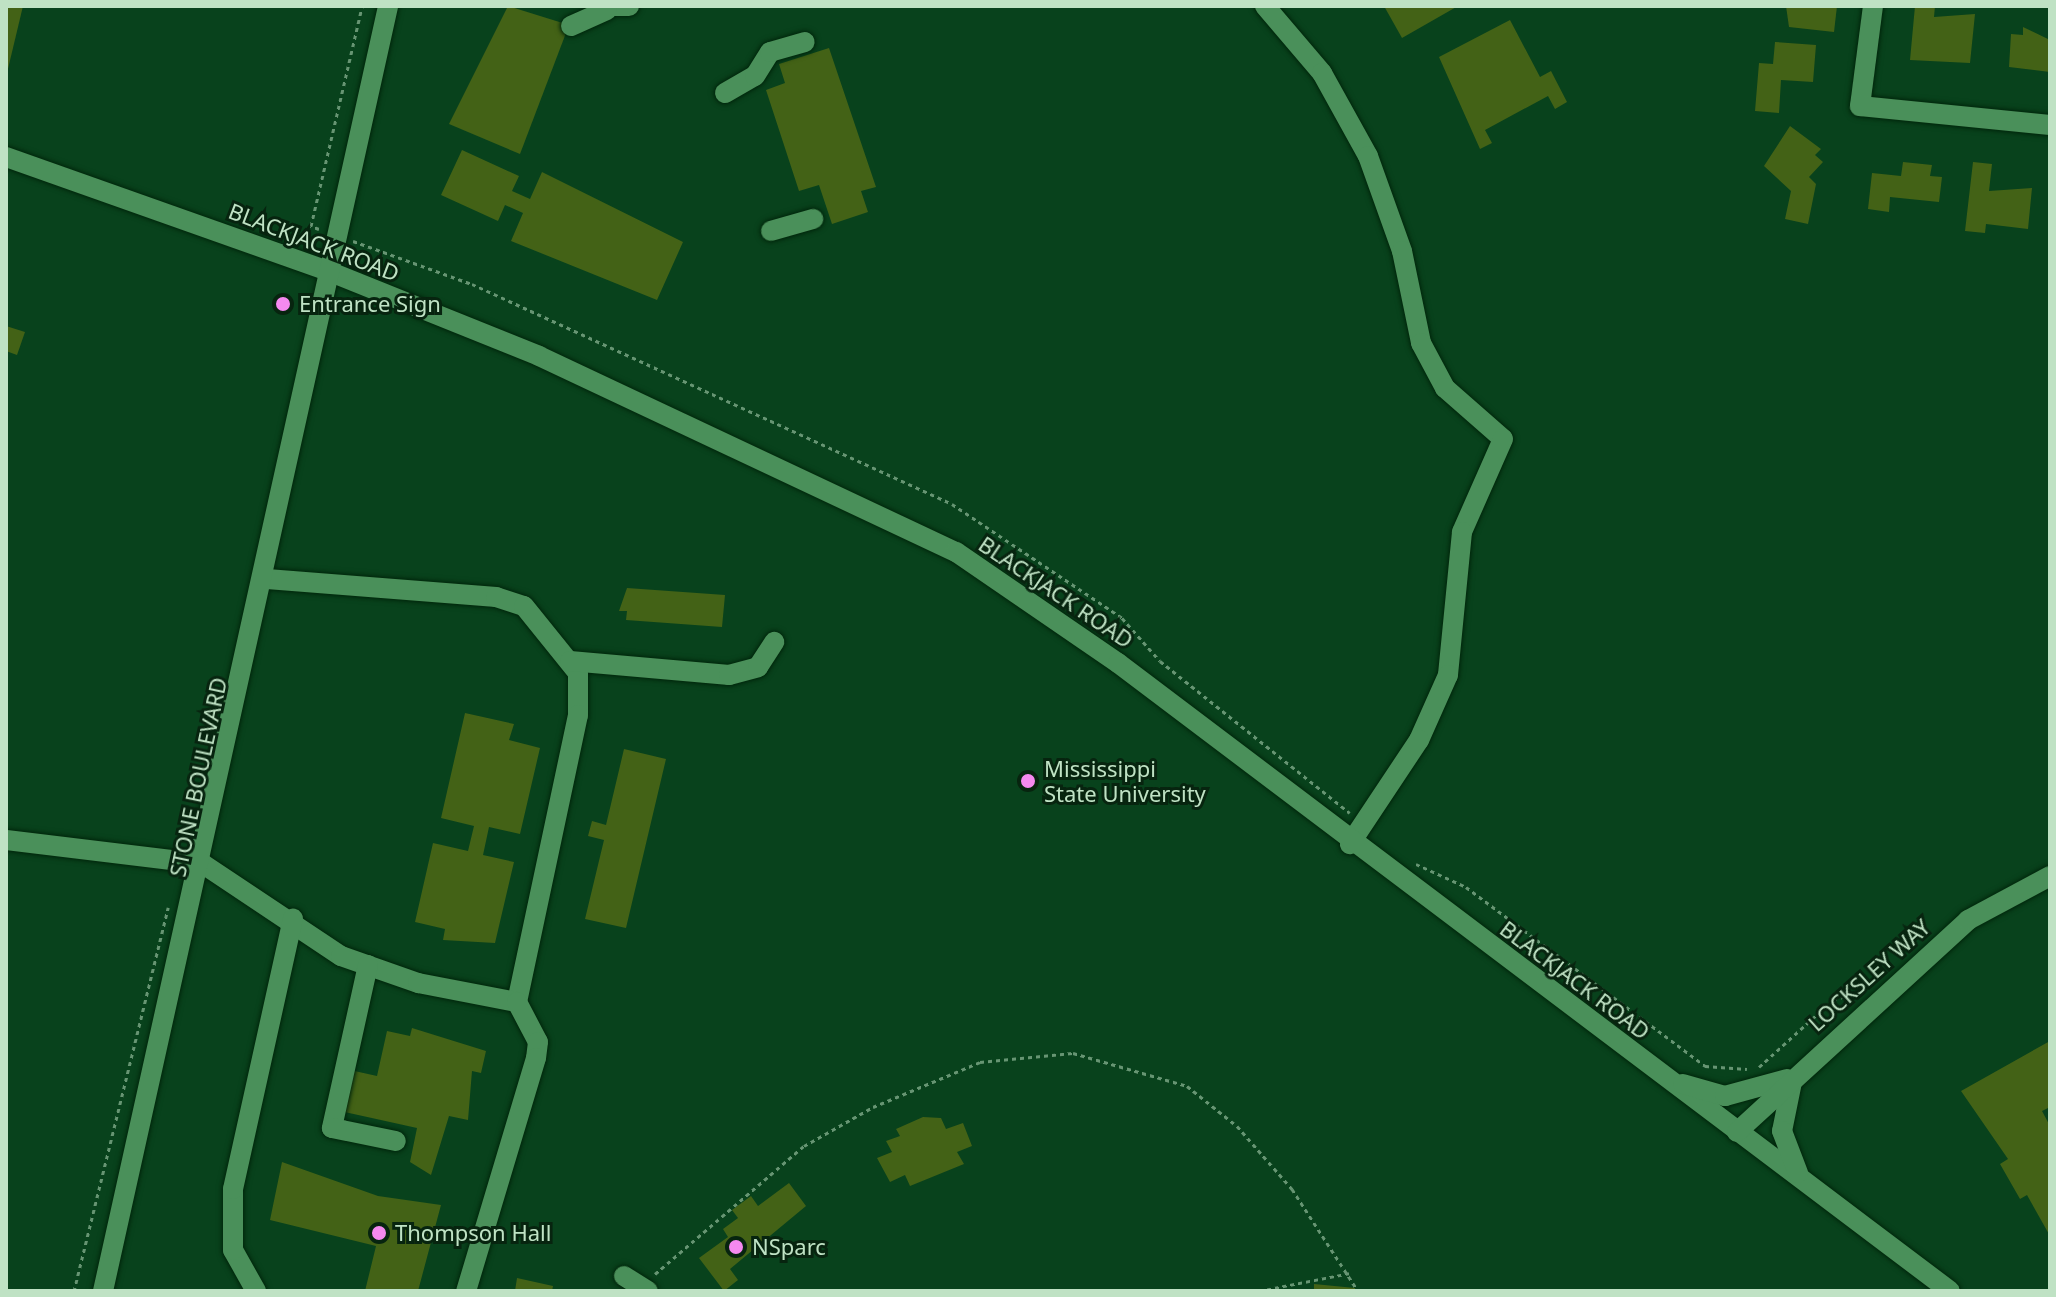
<!DOCTYPE html>
<style>
body{margin:0}
#map{position:relative;width:2056px;height:1297px;overflow:hidden;background:#08421c;font-family:"Noto Sans",sans-serif}
div>[style]{position:absolute}
.building>*{inset:0;background:#436216}
.path>*{height:3px;margin-top:-1.5px;transform-origin:0;background:repeating-linear-gradient(90deg,#679573 0 4px,transparent 0 8px)}
.roads{filter:drop-shadow(0 0 2px #00260b) drop-shadow(0 0 2px #00260b)}
.minor>*{height:20px;margin:-10px;padding:0 10px;transform-origin:10px;border-radius:10px;background:#4a905a}
.dots>*{width:22px;height:22px;translate:-50% -50%;box-sizing:border-box;border:4px solid #07240f;border-radius:50%}
span{translate:-50% -50%;white-space:nowrap;text-align:center;line-height:1.15;-webkit-text-stroke:6px #07240f;paint-order:stroke}
.street-label{font-size:22px;color:#bfe2c4}
.poi-label{font-size:22px;color:#bfe2c4}
.left{translate:0 -50%;text-align:left}
.frame{position:absolute;inset:0;border:8px solid #bfe2c4;pointer-events:none}
</style>
<div id="map">
<div class="building">
<i style="clip-path:polygon(6px 6px,23px 6px,7px 73px,6px 73px)"></i>
<i style="clip-path:polygon(508px 6px,569px 25px,520px 154px,449px 124px)"></i>
<i style="clip-path:polygon(1384px 6px,1458px 6px,1402px 38px)"></i>
<i style="clip-path:polygon(1786px 6px,1837px 6px,1834px 32px,1789px 27px)"></i>
<i style="clip-path:polygon(1915px 6px,1935px 6px,1934px 17px,1975px 14px,1970px 63px,1910px 60px)"></i>
<i style="clip-path:polygon(1510px 20px,1540px 77px,1551px 71px,1567px 102px,1555px 109px,1548px 96px,1485px 130px,1492px 143px,1480px 149px,1439px 57px)"></i>
<i style="clip-path:polygon(2023px 27px,2050px 40px,2050px 72px,2009px 67px,2011px 34px,2023px 35px)"></i>
<i style="clip-path:polygon(1775px 42px,1816px 45px,1813px 82px,1781px 80px,1779px 113px,1755px 111px,1759px 63px,1773px 64px)"></i>
<i style="clip-path:polygon(829px 48px,876px 187px,861px 191px,868px 212px,832px 224px,819px 185px,799px 191px,766px 90px,785px 83px,779px 64px)"></i>
<i style="clip-path:polygon(1790px 126px,1821px 149px,1815px 155px,1823px 162px,1809px 177px,1816px 184px,1808px 224px,1785px 219px,1791px 191px,1764px 166px)"></i>
<i style="clip-path:polygon(462px 150px,519px 176px,512px 191px,530px 199px,542px 172px,683px 242px,657px 300px,511px 241px,523px 213px,505px 205px,498px 221px,441px 195px)"></i>
<i style="clip-path:polygon(1903px 162px,1932px 165px,1930px 176px,1942px 177px,1939px 202px,1890px 197px,1889px 212px,1868px 209px,1872px 173px,1901px 176px)"></i>
<i style="clip-path:polygon(1973px 162px,1992px 164px,1989px 191px,2032px 188px,2028px 229px,1986px 224px,1985px 233px,1965px 231px)"></i>
<i style="clip-path:polygon(6px 326px,25px 332px,17px 355px,6px 351px)"></i>
<i style="clip-path:polygon(627px 588px,725px 595px,722px 627px,626px 620px,627px 611px,619px 611px)"></i>
<i style="clip-path:polygon(465px 713px,514px 724px,509px 740px,540px 748px,520px 834px,489px 827px,483px 855px,514px 862px,495px 943px,443px 940px,445px 929px,415px 922px,433px 843px,468px 851px,474px 826px,441px 818px)"></i>
<i style="clip-path:polygon(624px 749px,666px 759px,626px 928px,585px 919px,604px 840px,588px 836px,592px 821px,606px 825px)"></i>
<i style="clip-path:polygon(412px 1028px,486px 1051px,481px 1073px,472px 1071px,468px 1120px,449px 1116px,431px 1175px,410px 1162px,417px 1128px,340px 1111px,350px 1070px,377px 1076px,387px 1031px,410px 1036px)"></i>
<i style="clip-path:polygon(2050px 1041px,2050px 1107px,2042px 1111px,2050px 1126px,2050px 1236px,2027px 1195px,2020px 1199px,2000px 1164px,2008px 1159px,1961px 1091px)"></i>
<i style="clip-path:polygon(923px 1117px,941px 1118px,946px 1129px,963px 1123px,972px 1146px,957px 1152px,964px 1164px,910px 1186px,905px 1175px,890px 1182px,877px 1158px,892px 1152px,886px 1141px,900px 1136px,896px 1129px)"></i>
<i style="clip-path:polygon(282px 1162px,378px 1196px,441px 1205px,418px 1291px,365px 1291px,376px 1246px,270px 1220px)"></i>
<i style="clip-path:polygon(789px 1183px,806px 1206px,730px 1269px,738px 1280px,724px 1291px,699px 1258px,728px 1237px,723px 1229px,738px 1218px,732px 1210px,751px 1196px,758px 1206px)"></i>
<i style="clip-path:polygon(517px 1278px,553px 1286px,552px 1291px,515px 1291px)"></i>
<i style="clip-path:polygon(1314px 1284px,1355px 1288px,1355px 1291px,1314px 1291px)"></i>
</div>
<div class="path">
<i style="left:319px;top:229px;width:9px;rotate:-159deg"></i>
<i style="left:311px;top:226px;width:226px;rotate:-76.9deg"></i>
<i style="left:353px;top:241px;width:127px;rotate:19.9deg"></i>
<i style="left:472px;top:284px;width:528px;rotate:24.62deg"></i>
<i style="left:952px;top:504px;width:205px;rotate:33.8deg"></i>
<i style="left:1122px;top:618px;width:57px;rotate:48.5deg"></i>
<i style="left:1160px;top:661px;width:243px;rotate:38.7deg"></i>
<i style="left:1416px;top:864px;width:55px;rotate:24.7deg"></i>
<i style="left:1466px;top:887px;width:299px;rotate:36.8deg"></i>
<i style="left:1705px;top:1066px;width:42px;rotate:4.1deg"></i>
<i style="left:1759px;top:1067px;width:100px;rotate:-42.2deg"></i>
<i style="left:1833px;top:1000px;width:32px;rotate:-18deg"></i>
<i style="left:655px;top:1274px;width:196px;rotate:-40.7deg"></i>
<i style="left:804px;top:1146px;width:79px;rotate:-29.5deg"></i>
<i style="left:873px;top:1107px;width:116px;rotate:-22.8deg"></i>
<i style="left:980px;top:1062px;width:93px;rotate:-5.5deg"></i>
<i style="left:1073px;top:1053px;width:119px;rotate:16.1deg"></i>
<i style="left:1187px;top:1086px;width:64px;rotate:38.7deg"></i>
<i style="left:1237px;top:1126px;width:84px;rotate:48.9deg"></i>
<i style="left:1292px;top:1189px;width:121px;rotate:57.1deg"></i>
<i style="left:74px;top:1291px;width:395px;rotate:-76.2deg"></i>
<i style="left:1259px;top:1291px;width:94px;rotate:-11.1deg"></i>
</div>
<div class="roads">
<div class="minor">
<i style="left:607px;top:6px;width:22px"></i>
<i style="left:1265px;top:6px;width:88px;rotate:49.6deg"></i>
<i style="left:1322px;top:73px;width:95px;rotate:61deg"></i>
<i style="left:1368px;top:156px;width:101px;rotate:70.3deg"></i>
<i style="left:1402px;top:251px;width:94px;rotate:78.3deg"></i>
<i style="left:1421px;top:343px;width:51px;rotate:61.9deg"></i>
<i style="left:1445px;top:388px;width:77px;rotate:41.3deg"></i>
<i style="left:1503px;top:439px;width:102px;rotate:113.8deg"></i>
<i style="left:1462px;top:532px;width:144px;rotate:95.6deg"></i>
<i style="left:1448px;top:675px;width:71px;rotate:114deg"></i>
<i style="left:1419px;top:740px;width:125px;rotate:123.6deg"></i>
<i style="left:1873px;top:6px;width:101px;rotate:97.4deg"></i>
<i style="left:1860px;top:106px;width:191px;rotate:5.7deg"></i>
<i style="left:571px;top:26px;width:39px;rotate:-24deg"></i>
<i style="left:725px;top:93px;width:34px;rotate:-30deg"></i>
<i style="left:755px;top:76px;width:28px;rotate:-58deg"></i>
<i style="left:770px;top:52px;width:36px;rotate:-16deg"></i>
<i style="left:6px;top:157px;width:347px;rotate:19.5deg"></i>
<i style="left:333px;top:273px;width:222px;rotate:21.9deg"></i>
<i style="left:539px;top:356px;width:461px;rotate:25.2deg"></i>
<i style="left:956px;top:552px;width:196px;rotate:34.4deg"></i>
<i style="left:1118px;top:663px;width:1042px;rotate:37.05deg"></i>
<i style="left:771px;top:231px;width:44px;rotate:-15.9deg"></i>
<i style="left:267px;top:579px;width:230px;rotate:4.5deg"></i>
<i style="left:496px;top:597px;width:29px;rotate:18deg"></i>
<i style="left:524px;top:606px;width:86px;rotate:51.1deg"></i>
<i style="left:578px;top:673px;width:42px;rotate:90deg"></i>
<i style="left:578px;top:715px;width:293px;rotate:102deg"></i>
<i style="left:570px;top:661px;width:160px;rotate:5deg"></i>
<i style="left:729px;top:675px;width:30px;rotate:-15deg"></i>
<i style="left:758px;top:667px;width:30px;rotate:-57deg"></i>
<i style="left:6px;top:840px;width:198px;rotate:6.9deg"></i>
<i style="left:203px;top:864px;width:166px;rotate:33.7deg"></i>
<i style="left:341px;top:956px;width:82px;rotate:19.3deg"></i>
<i style="left:418px;top:983px;width:101px;rotate:10.9deg"></i>
<i style="left:517px;top:1002px;width:45px;rotate:62.3deg"></i>
<i style="left:538px;top:1042px;width:16px;rotate:97deg"></i>
<i style="left:536px;top:1058px;width:243px;rotate:106.7deg"></i>
<i style="left:368px;top:965px;width:167px;rotate:102.5deg"></i>
<i style="left:332px;top:1128px;width:65px;rotate:11.5deg"></i>
<i style="left:1792px;top:1082px;width:50px;rotate:101.5deg"></i>
<i style="left:1782px;top:1131px;width:45px;rotate:69.1deg"></i>
<i style="left:1683px;top:1084px;width:44px;rotate:15.9deg"></i>
<i style="left:1725px;top:1096px;width:64px;rotate:-15.3deg"></i>
<i style="left:1737px;top:1132px;width:314px;rotate:-42.5deg"></i>
<i style="left:1968px;top:920px;width:93px;rotate:-28.2deg"></i>
<i style="left:624px;top:1276px;width:28px;rotate:32deg"></i>
<i style="left:103px;top:1291px;width:1316px;rotate:-77.49deg"></i>
<i style="left:256px;top:1291px;width:47px;rotate:-119.3deg"></i>
<i style="left:233px;top:1250px;width:61px;rotate:-90deg"></i>
<i style="left:233px;top:1189px;width:277px;rotate:-77.5deg"></i>
</div>
</div>
<div class="dots">
<i style="left:283px;top:304px;background:#f589ef"></i>
<i style="left:1028px;top:781px;background:#f589ef"></i>
<i style="left:379px;top:1233px;background:#f589ef"></i>
<i style="left:736px;top:1247px;background:#f589ef"></i>
</div>
<div class="street-label">
<span style="left:314px;top:242px;rotate:21deg">BLACKJACK ROAD</span>
<span style="left:1056px;top:592px;rotate:34deg">BLACKJACK ROAD</span>
<span style="left:198px;top:777px;rotate:-78deg">STONE BOULEVARD</span>
<span style="left:1869px;top:975px;rotate:-42deg">LOCKSLEY WAY</span>
<span style="left:1575px;top:980px;rotate:37deg">BLACKJACK ROAD</span>
</div>
<div class="poi-label">
<span class="left" style="left:299px;top:304px">Entrance Sign</span>
<span class="left" style="left:1044px;top:781px">Mississippi<br>State University</span>
<span class="left" style="left:395px;top:1233px">Thompson Hall</span>
<span class="left" style="left:752px;top:1247px">NSparc</span>
</div>
<div class="frame"></div>
</div>
